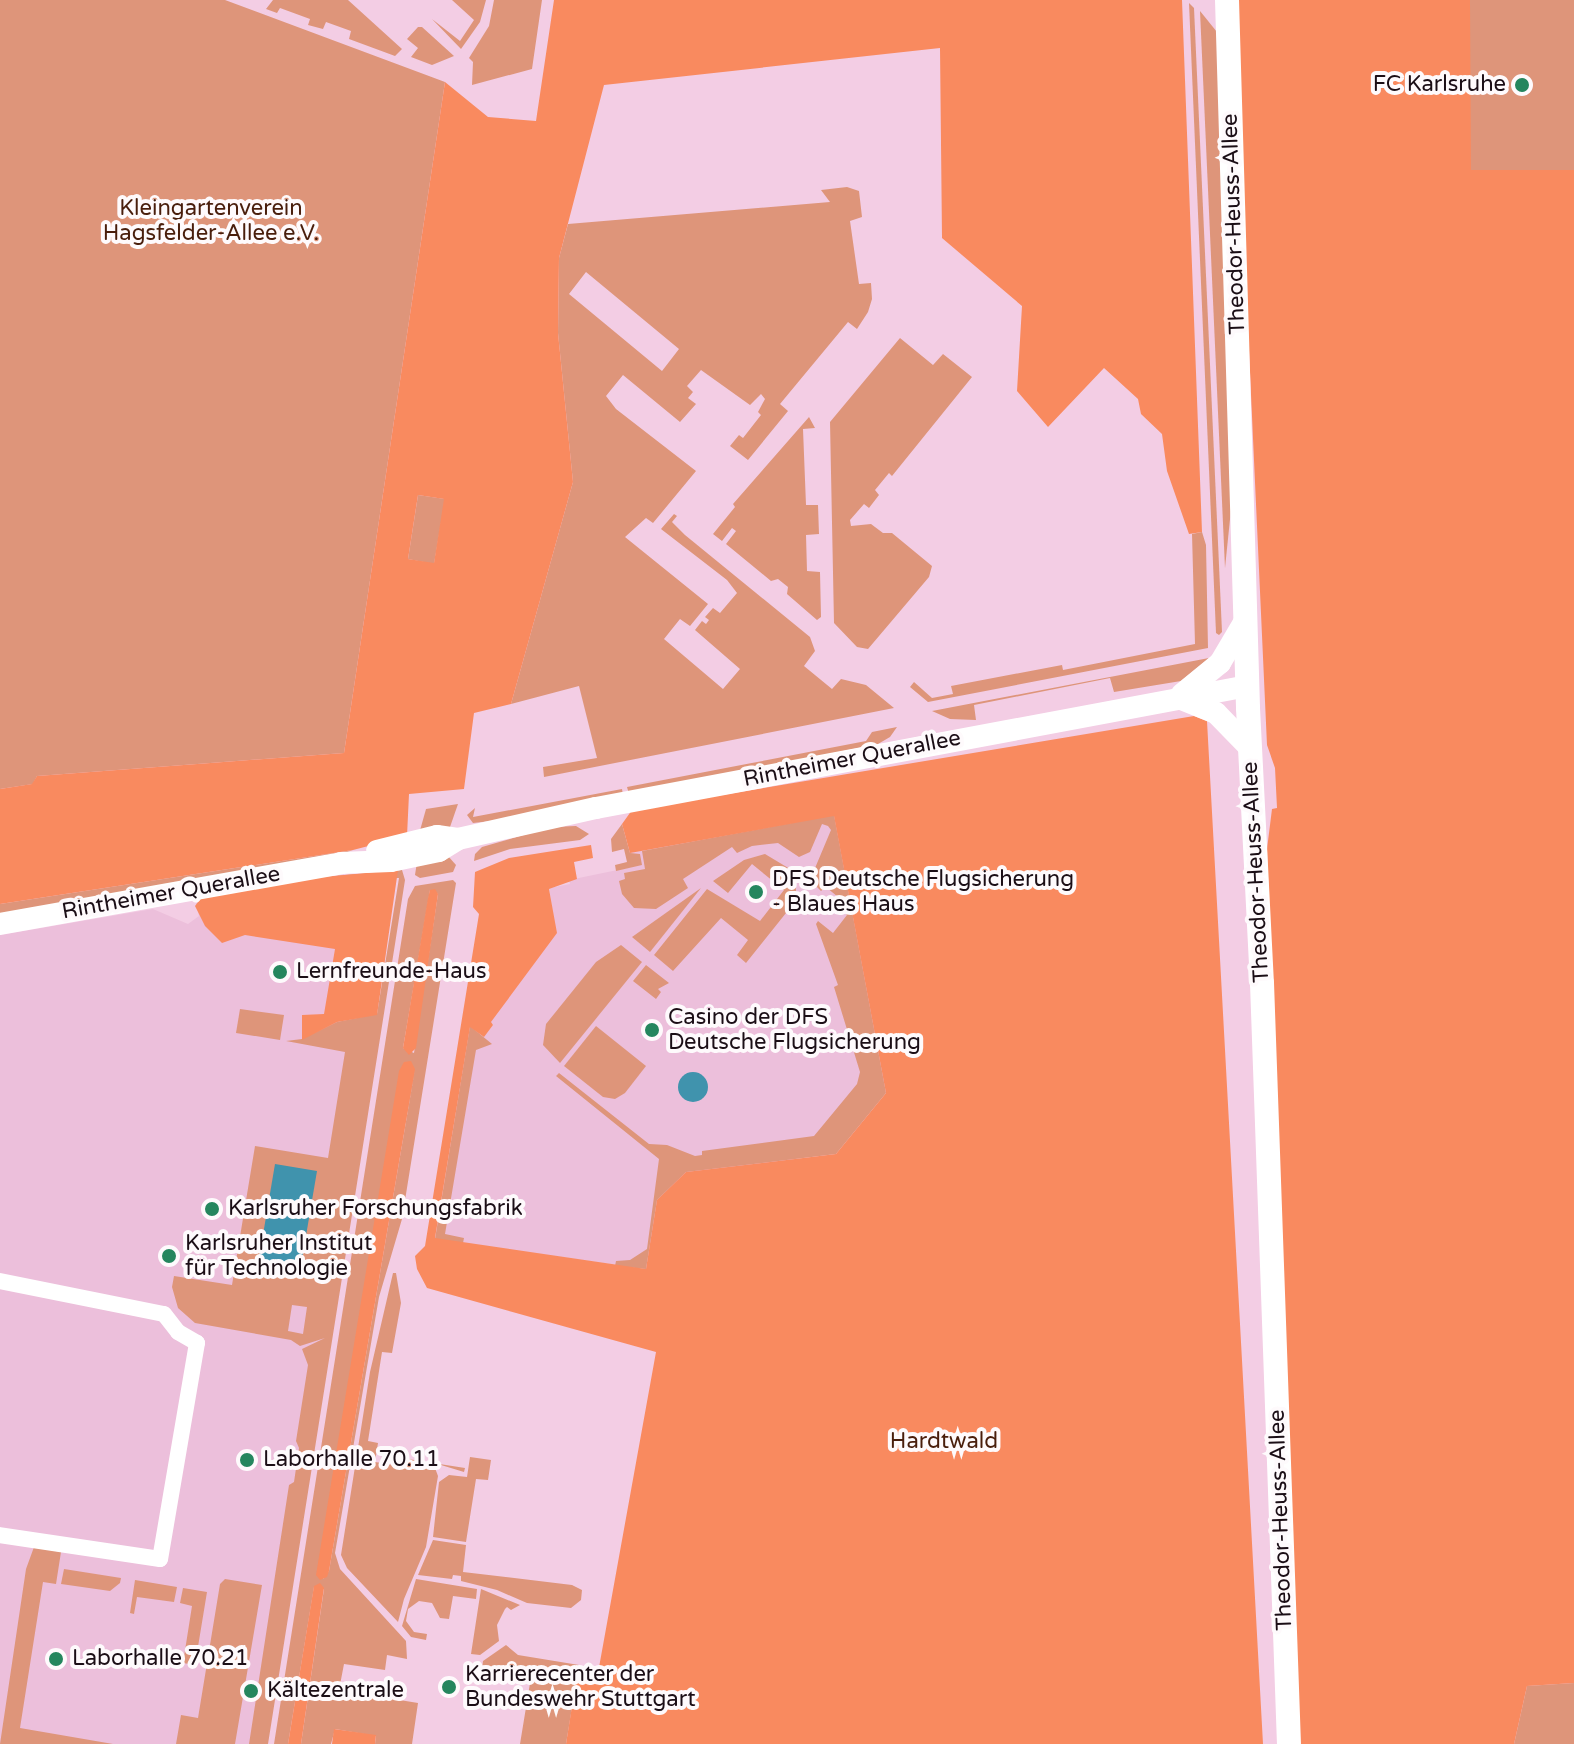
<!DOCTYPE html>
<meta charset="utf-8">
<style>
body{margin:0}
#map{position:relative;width:1574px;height:1744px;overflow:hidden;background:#f3cde4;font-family:"Varela Round",sans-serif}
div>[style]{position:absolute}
.built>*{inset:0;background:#ecbfdb}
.green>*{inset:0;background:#de957a}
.forest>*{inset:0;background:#f98a5f}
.water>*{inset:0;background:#4093ad}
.round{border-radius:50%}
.minor>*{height:16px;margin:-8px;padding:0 8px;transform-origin:8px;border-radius:8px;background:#fff}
.tertiary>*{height:22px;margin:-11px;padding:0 11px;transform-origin:11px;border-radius:11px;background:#fff}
.secondary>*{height:24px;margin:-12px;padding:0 12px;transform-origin:12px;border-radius:12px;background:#fff}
.dots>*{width:22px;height:22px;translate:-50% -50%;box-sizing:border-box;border:4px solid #fefafc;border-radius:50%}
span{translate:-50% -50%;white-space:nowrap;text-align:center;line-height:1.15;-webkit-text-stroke:8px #fefafc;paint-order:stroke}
.poi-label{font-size:22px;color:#1b0e16}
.right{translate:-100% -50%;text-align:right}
.left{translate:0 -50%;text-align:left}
.park-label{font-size:22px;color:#491e0c}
.street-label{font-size:22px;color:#1b0e16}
</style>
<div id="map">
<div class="built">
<i style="clip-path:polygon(838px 809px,890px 1088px,646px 1269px,435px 1239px,470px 1026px,484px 1036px,493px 1025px,490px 1022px,556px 933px,549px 888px,570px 884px,569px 880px,632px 867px,629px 848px)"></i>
<i style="clip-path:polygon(312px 878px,377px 1015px,261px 1744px,0 1744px,0 935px,153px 909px,188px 924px,199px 916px,196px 903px)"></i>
</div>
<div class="green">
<i style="clip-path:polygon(0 0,225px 0,445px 82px,344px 753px,37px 776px,33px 784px,0 789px)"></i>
<i style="clip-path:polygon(273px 0,348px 0,402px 49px,395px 56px,349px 39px,351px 31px,326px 22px,323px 29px,308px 25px,310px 19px,280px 8px,277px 13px,266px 9px)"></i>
<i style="clip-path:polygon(452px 0,486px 0,480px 22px,461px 49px,432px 19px,460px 41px,474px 20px)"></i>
<i style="clip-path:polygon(494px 0,542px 0,532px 69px,472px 85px,473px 62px,469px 58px,489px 26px)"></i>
<i style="clip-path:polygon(1470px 0,1574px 0,1574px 170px,1470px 170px)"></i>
<i style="clip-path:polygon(1189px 3px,1194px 8px,1222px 632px,1219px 635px,1216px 633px)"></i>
<i style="clip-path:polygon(1200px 11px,1217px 32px,1233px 490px,1225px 568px)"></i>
<i style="clip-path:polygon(418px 27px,422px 27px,454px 56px,432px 65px,411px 57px,418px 48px,407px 39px)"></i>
<i style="clip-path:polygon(evenodd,847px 187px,859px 191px,862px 217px,850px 221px,859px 284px,871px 283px,872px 299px,868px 312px,857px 329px,848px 322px,780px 404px,788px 411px,748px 460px,730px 446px,739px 435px,743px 438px,761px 415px,758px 412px,765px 399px,761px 394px,750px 405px,701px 370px,687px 386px,693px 392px,688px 398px,696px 404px,680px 422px,623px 375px,606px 396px,616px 409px,696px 471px,653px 523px,646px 518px,625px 537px,708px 604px,690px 626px,680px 619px,664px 639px,723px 689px,740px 669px,695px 630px,702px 621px,706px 624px,709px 620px,705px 617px,713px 608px,720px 613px,737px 593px,727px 580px,661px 529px,674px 514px,677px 516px,672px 522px,685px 535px,810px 637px,815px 651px,804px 666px,832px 689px,841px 679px,866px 685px,894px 708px,544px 777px,543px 767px,597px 758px,579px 686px,511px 704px,573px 482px,558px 333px,559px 258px,568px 224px,830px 202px,821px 190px,847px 187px,586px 272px,679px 349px,662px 371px,569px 294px,586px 272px)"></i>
<i style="clip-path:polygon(900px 338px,933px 365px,943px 354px,972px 377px,892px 476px,889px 473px,875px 490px,879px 495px,869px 508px,864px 504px,850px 520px,851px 526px,871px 524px,883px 533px,892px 533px,932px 566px,929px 577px,868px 649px,857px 647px,834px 623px,830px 422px)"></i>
<i style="clip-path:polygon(809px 417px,815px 428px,803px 429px,806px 505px,818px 505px,819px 534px,806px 535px,807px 571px,820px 572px,821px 617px,817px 620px,787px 594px,788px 587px,778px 579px,771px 581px,726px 544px,736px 531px,732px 528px,722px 541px,713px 534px,735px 507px,733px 504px)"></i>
<i style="clip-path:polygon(418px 495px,445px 499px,434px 564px,408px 559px)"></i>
<i style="clip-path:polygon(1202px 532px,1206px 545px,1208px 648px,928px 702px,910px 687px,914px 682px,932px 698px,953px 694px,951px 686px,1062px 665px,1063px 670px,1195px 644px,1192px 534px)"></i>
<i style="clip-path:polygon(1209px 658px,1181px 681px,1114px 692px,1110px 678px,974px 705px,976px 720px,950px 719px,932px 711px)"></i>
<i style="clip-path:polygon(897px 727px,890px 737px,878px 744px,629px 794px,627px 787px,866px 741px,872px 732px)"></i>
<i style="clip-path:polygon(622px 789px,623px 795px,491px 821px,473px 823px,467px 815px,475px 808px,473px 817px)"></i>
<i style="clip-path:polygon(458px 804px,450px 827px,419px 834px,426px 809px)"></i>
<i style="clip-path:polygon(834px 815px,886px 1093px,836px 1154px,686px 1172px,657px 1200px,646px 1269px,615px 1266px,616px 1261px,630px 1260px,647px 1249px,659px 1159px,556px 1076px,559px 1073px,649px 1144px,667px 1145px,695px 1156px,702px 1155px,702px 1151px,814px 1136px,857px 1084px,860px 1072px,834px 987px,838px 985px,816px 924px,818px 921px,833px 933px,847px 915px,834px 903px,838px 897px,826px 887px,821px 891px,810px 880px,831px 830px,828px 826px,822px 824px,810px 852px,799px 857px,778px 843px,752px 846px,737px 853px,732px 847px,683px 879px,688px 888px,656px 909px,634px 908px,622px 894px,619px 881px,625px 879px,624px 873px,645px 869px,642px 851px)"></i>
<i style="clip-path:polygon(622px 824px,630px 853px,640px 854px,642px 865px,616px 871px,615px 865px,627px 862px,624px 849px,612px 852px,611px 839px)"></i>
<i style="clip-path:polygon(576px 826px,589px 834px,580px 840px,510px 849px,474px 861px,475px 854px,482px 847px,551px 827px)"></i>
<i style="clip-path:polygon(353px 850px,333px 857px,0 917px,0 904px)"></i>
<i style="clip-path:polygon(765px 854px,790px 869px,796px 879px,796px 895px,790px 908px,746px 963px,737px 955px,748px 940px,721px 918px,673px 971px,654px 955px,707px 889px,760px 921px,784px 890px,752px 864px,728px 893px,713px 881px,744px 860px)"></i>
<i style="clip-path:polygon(448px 856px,456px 865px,453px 872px,420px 878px,415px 875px,417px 862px)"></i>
<i style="clip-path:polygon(evenodd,402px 870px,405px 880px,395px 944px,268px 1744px,249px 1744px,289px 1485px,294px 1482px,299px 1448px,296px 1441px,308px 1365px,302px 1349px,325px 1338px,300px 1346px,291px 1340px,195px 1323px,178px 1308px,172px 1287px,174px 1276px,232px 1285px,255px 1146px,328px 1158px,345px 1052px,286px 1041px,302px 1039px,337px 1022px,377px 1014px,399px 878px,312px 878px,402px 870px,292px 1305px,307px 1307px,303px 1334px,288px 1331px,292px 1305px)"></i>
<i style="clip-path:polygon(evenodd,453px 880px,456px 883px,402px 1219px,379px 1297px,335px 1553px,340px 1569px,406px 1641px,407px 1659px,387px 1655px,385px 1670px,344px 1664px,339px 1690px,418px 1703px,412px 1744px,375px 1744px,376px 1736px,335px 1729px,331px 1744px,301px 1744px,324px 1589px,314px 1587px,288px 1744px,274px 1744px,408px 899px,415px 886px,453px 880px,430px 890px,438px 894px,414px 1053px,403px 1048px,430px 890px,453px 880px,415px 1069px,329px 1571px,323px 1579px,415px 1069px)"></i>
<i style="clip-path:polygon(701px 888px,650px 952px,632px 937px)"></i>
<i style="clip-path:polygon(621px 945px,642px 962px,560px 1063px,543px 1045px,546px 1024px,596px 962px)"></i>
<i style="clip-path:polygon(646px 965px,669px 983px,658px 989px,661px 992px,656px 999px,633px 981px)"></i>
<i style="clip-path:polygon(240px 1009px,284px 1015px,280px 1040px,236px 1033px)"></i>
<i style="clip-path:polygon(470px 1026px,492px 1044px,476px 1050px,445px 1234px,464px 1238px,463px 1243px,435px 1239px)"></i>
<i style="clip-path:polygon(596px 1026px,646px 1066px,625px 1093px,615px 1099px,603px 1097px,564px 1066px)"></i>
<i style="clip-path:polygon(393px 1273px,396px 1273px,401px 1303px,392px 1353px,382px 1352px,368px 1441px,378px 1443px,375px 1462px,394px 1465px,395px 1457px,465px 1468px,464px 1472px,441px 1465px,435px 1468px,438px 1476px,426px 1547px,404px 1599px,398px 1622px,347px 1568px,341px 1555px,370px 1372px)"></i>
<i style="clip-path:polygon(470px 1457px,491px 1460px,488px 1480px,476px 1479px,466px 1542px,433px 1537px,439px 1482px,449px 1475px,467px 1477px)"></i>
<i style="clip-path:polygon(433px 1540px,466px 1545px,463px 1572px,572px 1585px,582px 1590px,581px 1600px,571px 1608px,527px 1603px,497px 1590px,461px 1581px,461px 1576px,453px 1575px,452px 1579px,418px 1575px)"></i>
<i style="clip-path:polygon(34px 1547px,61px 1552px,56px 1584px,43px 1582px,20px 1728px,113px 1744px,0 1744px,26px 1569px)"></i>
<i style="clip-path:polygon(64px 1569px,121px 1578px,120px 1583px,110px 1591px,61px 1584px)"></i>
<i style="clip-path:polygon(225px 1579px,262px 1585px,235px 1744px,176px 1744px,181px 1715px,198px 1718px,220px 1584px)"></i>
<i style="clip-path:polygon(416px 1579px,477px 1589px,476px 1599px,453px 1596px,449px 1619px,440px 1618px,432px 1603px,419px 1601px,408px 1609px,406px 1621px,414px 1632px,427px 1634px,426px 1640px,411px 1637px,402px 1626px)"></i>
<i style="clip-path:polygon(135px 1580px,177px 1587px,174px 1602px,137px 1597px,134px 1614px,130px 1613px)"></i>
<i style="clip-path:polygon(183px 1588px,207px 1592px,195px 1665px,183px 1663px,192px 1606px,180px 1603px)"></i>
<i style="clip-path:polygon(481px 1589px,520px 1605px,511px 1610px,507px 1607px,505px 1609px,497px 1625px,499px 1641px,480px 1655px,471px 1654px)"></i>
<i style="clip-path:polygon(506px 1645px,518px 1655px,579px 1665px,566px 1744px,520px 1744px,531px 1677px,482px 1669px,483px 1661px)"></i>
<i style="clip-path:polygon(1574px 1683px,1574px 1744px,1514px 1744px,1527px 1686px)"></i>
</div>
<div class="forest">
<i style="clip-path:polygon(evenodd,554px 0,1182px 0,1202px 532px,1189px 534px,1167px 471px,1162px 434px,1141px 414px,1138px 399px,1104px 368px,1048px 427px,1017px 391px,1022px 306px,942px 238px,940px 48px,604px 85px,559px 258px,558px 333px,573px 482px,511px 704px,474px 713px,464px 789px,409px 794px,407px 836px,353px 850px,0 904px,0 789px,32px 784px,37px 776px,344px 753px,445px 82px,488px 117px,536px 121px,554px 0,418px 495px,444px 499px,434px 563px,408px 559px,418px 495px)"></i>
<i style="clip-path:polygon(1233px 0,1470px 0,1471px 170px,1574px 170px,1574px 1683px,1527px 1686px,1514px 1744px,1300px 1744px,1267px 849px,1272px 809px,1277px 808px,1275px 768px,1267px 745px)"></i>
<i style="clip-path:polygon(1194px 716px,1207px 721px,1263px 1744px,566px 1744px,576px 1681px,596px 1684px,656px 1352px,427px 1288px,417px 1269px,415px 1256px,425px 1246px,479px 914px,473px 907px,475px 872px,509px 858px,591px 845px,593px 858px,574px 862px,577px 879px,549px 889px,557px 933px,491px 1022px,493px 1025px,484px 1037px,470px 1027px,435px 1238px,646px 1269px,657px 1200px,686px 1172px,836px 1154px,886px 1093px,834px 816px,630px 853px,622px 824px,632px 810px)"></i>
<i style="clip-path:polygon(398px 870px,377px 1015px,337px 1022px,302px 1040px,302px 1015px,324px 1014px,335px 949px,245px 935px,222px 943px,205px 926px,195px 906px,201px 898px,312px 878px)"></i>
<i style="clip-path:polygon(435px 889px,438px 894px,416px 1048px,409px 1055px,403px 1048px,428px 898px,430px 890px)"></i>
<i style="clip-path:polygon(411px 1061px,415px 1069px,329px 1571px,327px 1577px,320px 1580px,316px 1575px,399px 1071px,404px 1062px)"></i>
<i style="clip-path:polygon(320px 1583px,324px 1588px,301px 1744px,288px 1744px,314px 1586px)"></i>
<i style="clip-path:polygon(334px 1729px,376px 1735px,375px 1744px,332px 1744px)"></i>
</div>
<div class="water">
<i class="round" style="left:678px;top:1072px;width:30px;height:30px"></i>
<i style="clip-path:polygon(275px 1164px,317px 1171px,299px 1277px,257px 1270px)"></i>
</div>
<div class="minor">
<i style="left:0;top:1281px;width:167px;rotate:11.4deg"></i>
<i style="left:164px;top:1314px;width:23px;rotate:52deg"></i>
<i style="left:178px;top:1332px;width:22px;rotate:30deg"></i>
<i style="left:197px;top:1343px;width:219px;rotate:99.7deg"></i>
<i style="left:160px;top:1559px;width:162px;rotate:-171.5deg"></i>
</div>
<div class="tertiary">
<i style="left:1182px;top:694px;width:49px;rotate:-39.2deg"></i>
<i style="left:1220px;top:663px;width:51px;rotate:-59.4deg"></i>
<i style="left:1179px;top:698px;width:40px;rotate:22deg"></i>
<i style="left:1216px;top:713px;width:49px;rotate:45.8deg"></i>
<i style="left:377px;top:851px;width:62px;rotate:-14deg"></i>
<i style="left:437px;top:836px;width:21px;rotate:8deg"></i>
<i style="left:0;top:924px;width:346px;rotate:-10.1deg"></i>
<i style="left:341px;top:863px;width:50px;rotate:-2.3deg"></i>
<i style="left:391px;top:861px;width:49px;rotate:-11.8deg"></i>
<i style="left:439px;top:851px;width:22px;rotate:-32deg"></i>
<i style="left:458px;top:839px;width:141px;rotate:-12.7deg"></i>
<i style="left:596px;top:808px;width:663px;rotate:-10.6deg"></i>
</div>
<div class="secondary">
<i style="left:1227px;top:0;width:708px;rotate:88.3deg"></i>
<i style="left:1248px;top:708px;width:275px;rotate:87.1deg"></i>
<i style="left:1262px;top:983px;width:761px;rotate:87.97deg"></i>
</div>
<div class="dots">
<i style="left:1522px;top:85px;background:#25865e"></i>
<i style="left:756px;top:892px;background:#25865e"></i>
<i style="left:280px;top:972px;background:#25865e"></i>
<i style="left:652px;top:1030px;background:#25865e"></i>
<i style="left:212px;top:1209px;background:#25865e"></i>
<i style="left:169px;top:1256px;background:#25865e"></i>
<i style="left:247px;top:1460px;background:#25865e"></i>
<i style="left:56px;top:1659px;background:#25865e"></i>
<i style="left:449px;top:1687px;background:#25865e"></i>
<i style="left:251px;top:1691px;background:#25865e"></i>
</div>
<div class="poi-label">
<span class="right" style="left:1506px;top:85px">FC Karlsruhe</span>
<span class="left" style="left:772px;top:892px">DFS Deutsche Flugsicherung<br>- Blaues Haus</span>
<span class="left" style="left:296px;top:972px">Lernfreunde-Haus</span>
<span class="left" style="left:668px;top:1030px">Casino der DFS<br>Deutsche Flugsicherung</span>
<span class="left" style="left:228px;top:1209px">Karlsruher Forschungsfabrik</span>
<span class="left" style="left:185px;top:1256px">Karlsruher Institut<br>für Technologie</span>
<span class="left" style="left:263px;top:1460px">Laborhalle 70.11</span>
<span class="left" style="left:72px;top:1659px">Laborhalle 70.21</span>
<span class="left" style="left:465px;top:1687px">Karrierecenter der<br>Bundeswehr Stuttgart</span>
<span class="left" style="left:267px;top:1691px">Kältezentrale</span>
</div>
<div class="park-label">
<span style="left:211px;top:221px">Kleingartenverein<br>Hagsfelder-Allee e.V.</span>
<span style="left:944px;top:1442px">Hardtwald</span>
</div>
<div class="street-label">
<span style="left:1234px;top:224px;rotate:-92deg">Theodor-Heuss-Allee</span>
<span style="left:852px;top:759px;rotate:-11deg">Rintheimer Querallee</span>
<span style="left:1256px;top:872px;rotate:-93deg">Theodor-Heuss-Allee</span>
<span style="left:171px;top:893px;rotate:-10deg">Rintheimer Querallee</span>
<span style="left:1281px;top:1520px;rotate:-92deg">Theodor-Heuss-Allee</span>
</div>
</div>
